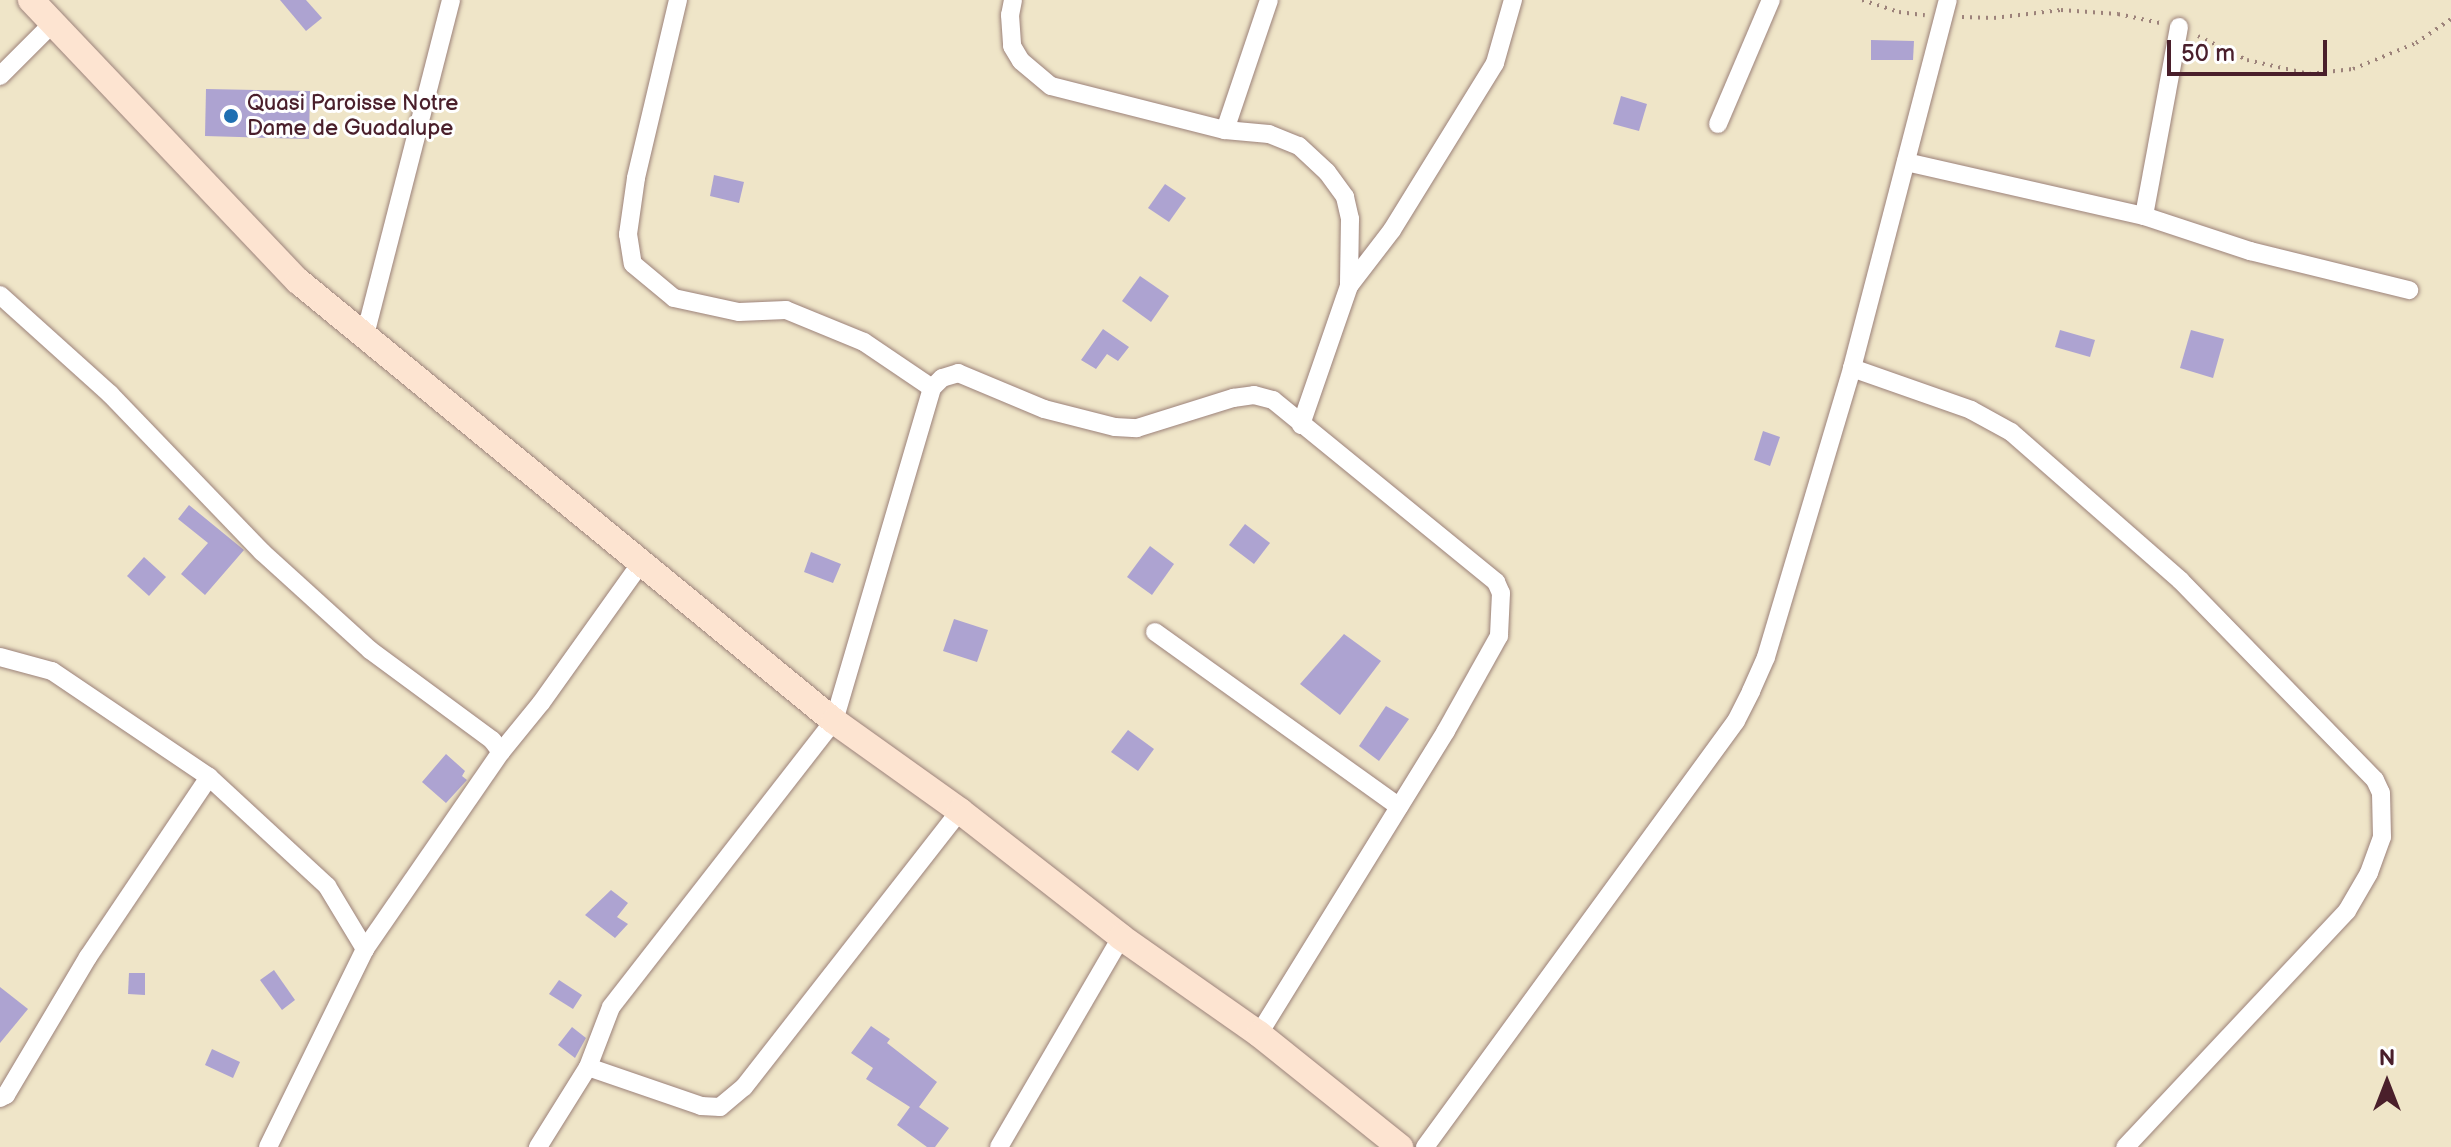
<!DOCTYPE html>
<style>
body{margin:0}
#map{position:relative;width:2451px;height:1147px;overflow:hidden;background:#efe5c8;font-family:"Balsamiq Sans",sans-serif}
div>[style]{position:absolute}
.building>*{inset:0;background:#ada3d1}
.path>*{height:4px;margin-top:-2px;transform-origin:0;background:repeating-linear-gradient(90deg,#9c827a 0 2px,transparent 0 8px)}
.roads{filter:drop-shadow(0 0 2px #9c827a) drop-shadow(0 0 2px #9c827a)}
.street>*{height:18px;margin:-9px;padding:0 9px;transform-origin:9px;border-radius:9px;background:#fff}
.secondary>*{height:26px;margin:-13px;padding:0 13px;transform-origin:13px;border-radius:13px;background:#fde4d1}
.dots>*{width:22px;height:22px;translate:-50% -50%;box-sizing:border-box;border:4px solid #fff;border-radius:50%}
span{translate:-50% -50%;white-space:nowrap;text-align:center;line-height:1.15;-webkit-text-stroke:6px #fff;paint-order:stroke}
.poi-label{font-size:22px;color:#4a1f2b}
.left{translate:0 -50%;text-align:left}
.north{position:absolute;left:2347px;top:1043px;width:80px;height:80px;-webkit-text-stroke:6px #fff;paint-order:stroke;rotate:0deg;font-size:22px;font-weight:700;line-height:32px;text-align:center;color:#4a1f2b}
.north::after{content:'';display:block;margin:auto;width:28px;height:36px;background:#4a1f2b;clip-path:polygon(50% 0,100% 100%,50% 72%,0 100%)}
.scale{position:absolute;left:2167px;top:40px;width:160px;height:36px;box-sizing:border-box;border:4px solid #4a1f2b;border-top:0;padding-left:10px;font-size:24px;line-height:28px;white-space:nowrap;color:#4a1f2b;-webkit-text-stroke:6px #fff;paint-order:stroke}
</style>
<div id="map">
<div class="building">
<i style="clip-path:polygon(280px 0,306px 0,322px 18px,306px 31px)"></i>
<i style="clip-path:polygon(1871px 40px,1914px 41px,1913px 60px,1871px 60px)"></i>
<i style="clip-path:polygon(206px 89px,310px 91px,309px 139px,205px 136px)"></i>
<i style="clip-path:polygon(1621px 96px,1647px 104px,1639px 131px,1613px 124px)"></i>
<i style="clip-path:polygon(714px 175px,744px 182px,739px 203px,710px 196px)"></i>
<i style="clip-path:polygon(1165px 184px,1186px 198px,1169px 222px,1148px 208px)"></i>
<i style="clip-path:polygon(1140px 276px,1169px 296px,1151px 322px,1122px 301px)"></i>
<i style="clip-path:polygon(1103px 329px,1129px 347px,1118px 361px,1107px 354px,1096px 369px,1081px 360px)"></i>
<i style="clip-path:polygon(2060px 330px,2095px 340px,2090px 357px,2055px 347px)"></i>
<i style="clip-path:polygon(2191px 330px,2224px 339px,2213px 378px,2180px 368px)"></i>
<i style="clip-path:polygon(1763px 431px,1780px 437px,1770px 466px,1754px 460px)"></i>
<i style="clip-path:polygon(189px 505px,244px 550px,205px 595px,181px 574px,208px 543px,178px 519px)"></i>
<i style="clip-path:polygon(1245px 524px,1270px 543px,1254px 564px,1229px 545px)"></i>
<i style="clip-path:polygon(1150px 546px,1174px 564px,1152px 595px,1127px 577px)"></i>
<i style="clip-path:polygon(811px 552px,841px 564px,833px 583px,804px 572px)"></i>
<i style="clip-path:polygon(144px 557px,166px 577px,149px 596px,127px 576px)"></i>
<i style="clip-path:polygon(954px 619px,988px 630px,977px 662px,943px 651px)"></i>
<i style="clip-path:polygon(1344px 634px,1381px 661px,1340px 715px,1300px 684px)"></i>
<i style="clip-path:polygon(1386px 706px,1409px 719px,1379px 761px,1359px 746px)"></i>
<i style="clip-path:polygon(1128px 730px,1154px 749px,1138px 771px,1111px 752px)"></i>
<i style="clip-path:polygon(446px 754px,465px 771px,462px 776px,467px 780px,446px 803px,422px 782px)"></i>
<i style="clip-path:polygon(611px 890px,628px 903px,617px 917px,628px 924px,615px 938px,585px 915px)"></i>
<i style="clip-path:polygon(274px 970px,295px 1000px,282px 1010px,260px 980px)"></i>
<i style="clip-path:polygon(129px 973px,145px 973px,145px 995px,128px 994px)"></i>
<i style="clip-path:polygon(559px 980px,582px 995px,573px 1009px,549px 994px)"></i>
<i style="clip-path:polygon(0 987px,28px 1009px,0 1043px)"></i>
<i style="clip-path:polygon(871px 1026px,890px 1039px,887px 1043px,937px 1082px,919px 1107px,949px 1128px,935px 1147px,927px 1147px,897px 1125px,910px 1107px,866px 1079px,873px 1068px,851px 1053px)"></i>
<i style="clip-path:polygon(572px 1027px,586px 1038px,575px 1058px,558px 1045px)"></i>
<i style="clip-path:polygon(212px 1049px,240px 1062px,233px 1078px,205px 1065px)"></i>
</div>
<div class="path">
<i style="left:1862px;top:0;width:39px;rotate:18deg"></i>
<i style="left:1899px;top:12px;width:26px;rotate:7deg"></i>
<i style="left:1962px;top:17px;width:32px;rotate:2deg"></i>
<i style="left:1994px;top:18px;width:67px;rotate:-6.8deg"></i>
<i style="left:2061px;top:10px;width:57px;rotate:4deg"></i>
<i style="left:2118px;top:14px;width:43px;rotate:12.1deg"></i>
<i style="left:2198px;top:36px;width:55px;rotate:26.1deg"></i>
<i style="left:2247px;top:60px;width:64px;rotate:12.7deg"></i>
<i style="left:2309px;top:74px;width:44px;rotate:-6.5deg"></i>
<i style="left:2353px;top:69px;width:68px;rotate:-22.4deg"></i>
<i style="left:2416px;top:43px;width:42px;rotate:-34.4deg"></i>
</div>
<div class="roads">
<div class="street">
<i style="left:678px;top:0;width:183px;rotate:103.3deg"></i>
<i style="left:636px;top:178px;width:57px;rotate:98.1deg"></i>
<i style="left:628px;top:234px;width:30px;rotate:81deg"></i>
<i style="left:633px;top:264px;width:53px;rotate:39.7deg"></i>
<i style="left:674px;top:298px;width:66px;rotate:12.2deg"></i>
<i style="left:739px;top:312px;width:47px;rotate:-2.4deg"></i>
<i style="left:786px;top:310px;width:84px;rotate:22.3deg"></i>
<i style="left:864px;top:342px;width:82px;rotate:34.1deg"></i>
<i style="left:1013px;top:0;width:15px;rotate:101deg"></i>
<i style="left:1010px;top:15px;width:31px;rotate:86deg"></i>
<i style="left:1012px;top:46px;width:17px;rotate:59deg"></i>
<i style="left:1021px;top:61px;width:39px;rotate:40deg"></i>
<i style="left:1051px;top:86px;width:179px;rotate:14.2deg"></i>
<i style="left:1225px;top:130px;width:44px;rotate:5.2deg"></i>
<i style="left:1269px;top:134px;width:32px;rotate:22deg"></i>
<i style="left:1299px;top:146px;width:38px;rotate:43deg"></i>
<i style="left:1327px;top:172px;width:31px;rotate:54deg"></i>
<i style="left:1345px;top:197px;width:23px;rotate:77deg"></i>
<i style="left:1350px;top:219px;width:67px;rotate:90.9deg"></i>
<i style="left:1349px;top:286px;width:147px;rotate:109.1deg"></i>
<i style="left:2179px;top:27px;width:192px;rotate:100.5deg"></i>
<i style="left:2144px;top:216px;width:112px;rotate:18.3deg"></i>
<i style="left:2250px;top:251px;width:164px;rotate:13.8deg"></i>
<i style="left:0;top:76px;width:75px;rotate:-45deg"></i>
<i style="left:1718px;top:124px;width:135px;rotate:-66.9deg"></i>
<i style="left:1225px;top:130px;width:137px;rotate:-71.3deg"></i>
<i style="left:1906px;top:162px;width:244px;rotate:12.8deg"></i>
<i style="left:1349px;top:286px;width:71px;rotate:-52.5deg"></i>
<i style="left:1392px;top:230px;width:196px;rotate:-58.3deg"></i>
<i style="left:1495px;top:63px;width:66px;rotate:-74.1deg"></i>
<i style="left:0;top:295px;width:148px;rotate:42deg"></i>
<i style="left:110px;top:394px;width:219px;rotate:46.1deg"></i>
<i style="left:262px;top:552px;width:146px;rotate:42.2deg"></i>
<i style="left:370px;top:650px;width:152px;rotate:36.4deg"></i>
<i style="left:492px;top:740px;width:15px;rotate:53deg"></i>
<i style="left:365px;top:335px;width:346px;rotate:-75.6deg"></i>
<i style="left:1852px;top:368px;width:126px;rotate:19.4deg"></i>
<i style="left:1971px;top:410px;width:46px;rotate:28.8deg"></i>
<i style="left:2011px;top:432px;width:225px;rotate:41.2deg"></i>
<i style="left:2180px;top:580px;width:279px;rotate:45.7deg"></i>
<i style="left:2375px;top:780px;width:14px;rotate:65deg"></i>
<i style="left:2381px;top:793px;width:44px;rotate:88.7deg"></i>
<i style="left:2382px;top:837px;width:38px;rotate:110deg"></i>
<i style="left:2369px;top:873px;width:44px;rotate:120.1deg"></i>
<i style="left:2347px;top:911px;width:324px;rotate:133.2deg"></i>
<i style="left:1155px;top:632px;width:300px;rotate:35.6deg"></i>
<i style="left:0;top:657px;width:54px;rotate:15.1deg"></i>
<i style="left:52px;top:671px;width:189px;rotate:34deg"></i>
<i style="left:209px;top:777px;width:161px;rotate:42.7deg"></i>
<i style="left:327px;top:886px;width:74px;rotate:58.9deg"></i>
<i style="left:588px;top:1067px;width:120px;rotate:19deg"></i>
<i style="left:701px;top:1106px;width:19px;rotate:3deg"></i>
<i style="left:720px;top:1107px;width:31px;rotate:-40deg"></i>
<i style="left:744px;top:1087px;width:350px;rotate:-52deg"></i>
<i style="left:0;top:1098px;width:7px;rotate:-27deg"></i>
<i style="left:6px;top:1095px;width:161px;rotate:-59.3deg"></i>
<i style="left:88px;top:957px;width:217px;rotate:-56.1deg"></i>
<i style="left:268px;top:1147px;width:220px;rotate:-63.9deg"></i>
<i style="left:365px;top:949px;width:239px;rotate:-55.4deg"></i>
<i style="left:501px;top:752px;width:63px;rotate:-50.8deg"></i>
<i style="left:541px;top:703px;width:172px;rotate:-54.5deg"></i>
<i style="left:538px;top:1147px;width:94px;rotate:-58deg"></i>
<i style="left:588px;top:1067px;width:64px;rotate:-69deg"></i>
<i style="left:611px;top:1007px;width:363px;rotate:-52.1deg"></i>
<i style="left:834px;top:721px;width:347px;rotate:-73.6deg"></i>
<i style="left:932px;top:388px;width:14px;rotate:-45deg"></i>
<i style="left:942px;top:378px;width:17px;rotate:-17deg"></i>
<i style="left:958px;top:373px;width:93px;rotate:22.7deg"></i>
<i style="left:1044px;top:409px;width:73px;rotate:14.2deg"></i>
<i style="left:1115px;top:427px;width:22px;rotate:3deg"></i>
<i style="left:1137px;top:428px;width:101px;rotate:-17.4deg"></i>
<i style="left:1233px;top:398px;width:21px;rotate:-8deg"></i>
<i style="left:1254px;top:395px;width:20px;rotate:15deg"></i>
<i style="left:1273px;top:400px;width:288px;rotate:39.2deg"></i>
<i style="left:1496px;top:582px;width:12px;rotate:66deg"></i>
<i style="left:1501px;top:593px;width:43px;rotate:92.7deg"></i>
<i style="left:1499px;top:636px;width:109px;rotate:119.2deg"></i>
<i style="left:1446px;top:731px;width:356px;rotate:121.7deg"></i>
<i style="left:999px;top:1147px;width:243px;rotate:-59.8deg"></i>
<i style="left:1425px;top:1147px;width:527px;rotate:-53.87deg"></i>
<i style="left:1736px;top:721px;width:34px;rotate:-63deg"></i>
<i style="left:1751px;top:691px;width:37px;rotate:-66deg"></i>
<i style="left:1766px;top:657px;width:302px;rotate:-73.4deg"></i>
<i style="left:1852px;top:368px;width:380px;rotate:-75.4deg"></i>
</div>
<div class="secondary">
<i style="left:31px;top:0;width:388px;rotate:46.5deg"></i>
<i style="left:298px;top:281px;width:693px;rotate:39.38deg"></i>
<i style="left:834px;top:721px;width:155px;rotate:35.5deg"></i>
<i style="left:960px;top:811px;width:204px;rotate:38deg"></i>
<i style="left:1121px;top:937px;width:169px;rotate:35.1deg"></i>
<i style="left:1259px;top:1034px;width:181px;rotate:38.7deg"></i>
</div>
</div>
<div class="dots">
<i style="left:231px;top:116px;background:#1f6fb2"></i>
</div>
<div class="poi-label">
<span class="left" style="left:247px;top:116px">Quasi Paroisse Notre<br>Dame de Guadalupe</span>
</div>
<div class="north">N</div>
<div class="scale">50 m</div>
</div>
